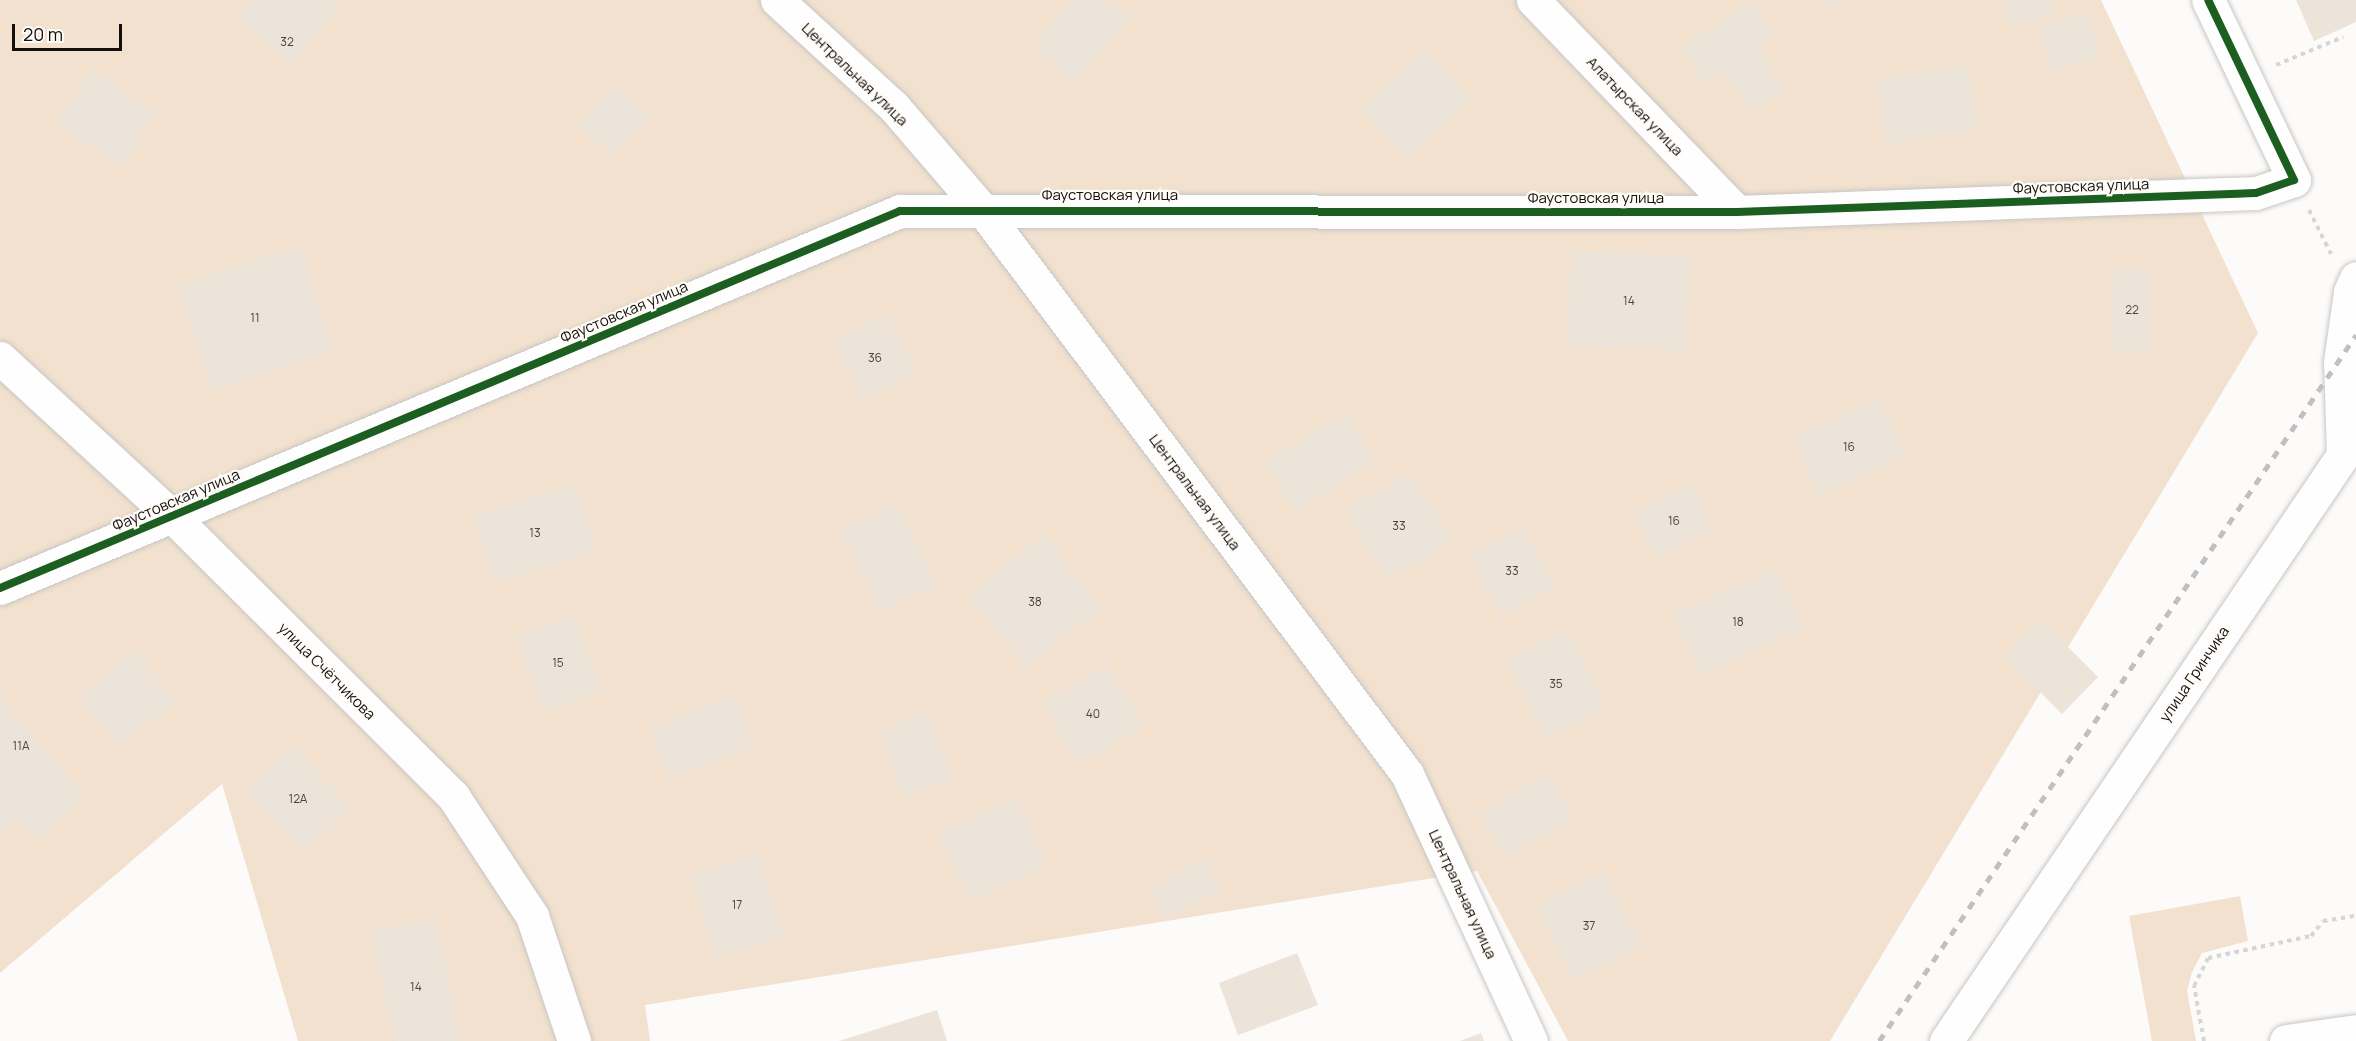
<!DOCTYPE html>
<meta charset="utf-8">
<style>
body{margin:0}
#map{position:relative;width:2356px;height:1041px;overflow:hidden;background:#fdfbf9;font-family:Manrope,sans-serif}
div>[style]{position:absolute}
.green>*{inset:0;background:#f1e1ce}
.building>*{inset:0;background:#ece3d9}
.path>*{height:4px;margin-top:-2px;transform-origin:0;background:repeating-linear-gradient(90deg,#d7d6d6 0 4.5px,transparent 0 9px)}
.roads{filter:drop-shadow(0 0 2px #c8c6c4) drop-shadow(0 0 2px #c8c6c4)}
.minor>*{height:33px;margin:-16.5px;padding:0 16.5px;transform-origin:16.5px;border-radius:16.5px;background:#fffefe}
.rail>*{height:4.5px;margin-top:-2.25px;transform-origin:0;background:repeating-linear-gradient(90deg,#c1c0c0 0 8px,transparent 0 16px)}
.cycleway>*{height:8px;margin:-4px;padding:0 4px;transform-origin:4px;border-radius:4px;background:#1b5e20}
span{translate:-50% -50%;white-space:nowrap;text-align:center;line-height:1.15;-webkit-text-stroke:4.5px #fffbf7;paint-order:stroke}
.number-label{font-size:12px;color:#484540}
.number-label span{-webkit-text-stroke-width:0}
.street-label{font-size:15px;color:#12100d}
.scale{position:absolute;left:12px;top:24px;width:110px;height:27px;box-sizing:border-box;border:3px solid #12100d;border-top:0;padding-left:8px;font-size:18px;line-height:21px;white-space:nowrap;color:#12100d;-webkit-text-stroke:4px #fffbf7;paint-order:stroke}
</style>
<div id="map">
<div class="green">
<i style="clip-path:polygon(0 0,2101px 0,2258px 333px,1830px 1041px,1568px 1041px,1477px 871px,645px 1005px,650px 1041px,298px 1041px,222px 784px,0 973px)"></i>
<i style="clip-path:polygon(2240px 896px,2248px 941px,2202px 953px,2192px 972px,2187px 991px,2196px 1041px,2152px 1041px,2129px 916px)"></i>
</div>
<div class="building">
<i style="clip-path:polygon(250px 0,342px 0,293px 64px,235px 19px)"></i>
<i style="clip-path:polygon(1071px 0,1110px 0,1130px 16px,1075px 84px,1032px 49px)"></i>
<i style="clip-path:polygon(1821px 0,1846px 0,1827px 11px)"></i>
<i style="clip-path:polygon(2003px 0,2051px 0,2054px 15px,2008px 24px)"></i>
<i style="clip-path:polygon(2296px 0,2356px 0,2356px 22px,2314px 41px)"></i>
<i style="clip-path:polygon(1752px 2px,1774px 35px,1757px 46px,1785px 89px,1750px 112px,1724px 72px,1705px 84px,1682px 48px)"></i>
<i style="clip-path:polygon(2089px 14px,2100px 59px,2050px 71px,2039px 26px)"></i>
<i style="clip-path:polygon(1424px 49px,1471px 100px,1407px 158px,1361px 108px)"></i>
<i style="clip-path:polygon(1968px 65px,1979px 130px,1887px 144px,1876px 79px)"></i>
<i style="clip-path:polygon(92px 70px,157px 113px,122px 167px,56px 125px)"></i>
<i style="clip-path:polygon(615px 84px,650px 116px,613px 157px,578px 125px)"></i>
<i style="clip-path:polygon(301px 246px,334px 351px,211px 391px,176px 286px)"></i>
<i style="clip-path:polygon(1571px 251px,1691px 256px,1686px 351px,1567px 346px)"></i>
<i style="clip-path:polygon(2113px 269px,2152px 270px,2151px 351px,2112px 350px)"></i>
<i style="clip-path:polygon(887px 314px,917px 373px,863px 401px,833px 342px)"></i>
<i style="clip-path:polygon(1880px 398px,1906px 456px,1818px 496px,1792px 438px)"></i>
<i style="clip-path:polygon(1346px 412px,1376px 461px,1296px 511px,1265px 463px)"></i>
<i style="clip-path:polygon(1410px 472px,1453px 541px,1388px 581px,1345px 511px)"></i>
<i style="clip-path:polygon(577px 484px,597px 552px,493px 582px,473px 515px)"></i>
<i style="clip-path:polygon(1692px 484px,1714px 529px,1656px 558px,1634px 513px)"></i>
<i style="clip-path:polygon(896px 502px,937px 584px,881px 612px,840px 530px)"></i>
<i style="clip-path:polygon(1522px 526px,1556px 586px,1501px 616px,1468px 557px)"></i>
<i style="clip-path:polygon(1045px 535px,1101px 609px,1025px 668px,968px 595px)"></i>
<i style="clip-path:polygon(1776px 568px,1803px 629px,1701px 675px,1673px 614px)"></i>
<i style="clip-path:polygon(574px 616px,601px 691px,542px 711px,516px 636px)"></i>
<i style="clip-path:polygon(2041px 620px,2098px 677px,2062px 714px,2005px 657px)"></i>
<i style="clip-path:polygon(1567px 629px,1607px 708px,1546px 739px,1506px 660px)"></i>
<i style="clip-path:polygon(134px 650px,176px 701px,119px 747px,78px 696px)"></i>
<i style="clip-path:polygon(1107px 664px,1144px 725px,1080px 765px,1042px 703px)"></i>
<i style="clip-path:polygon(0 694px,85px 799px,35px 840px,18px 819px,0 834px)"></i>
<i style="clip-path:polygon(734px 695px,754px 746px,669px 778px,649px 728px)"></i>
<i style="clip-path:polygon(928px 712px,954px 779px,904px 798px,878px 732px)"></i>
<i style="clip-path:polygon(291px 745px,352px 808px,305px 853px,244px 790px)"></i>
<i style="clip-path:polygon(1549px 773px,1575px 818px,1505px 858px,1479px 814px)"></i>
<i style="clip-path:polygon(1017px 797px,1047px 866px,969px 901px,938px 833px)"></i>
<i style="clip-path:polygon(758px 853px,784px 937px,716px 957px,690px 874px)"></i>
<i style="clip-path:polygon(1205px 857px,1223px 888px,1166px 920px,1149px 890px)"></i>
<i style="clip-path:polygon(1604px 872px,1642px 946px,1574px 981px,1536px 906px)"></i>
<i style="clip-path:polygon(435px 918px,462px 1041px,395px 1041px,371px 932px)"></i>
<i style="clip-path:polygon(1297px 953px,1318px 1005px,1238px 1035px,1219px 983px)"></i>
<i style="clip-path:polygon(937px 1010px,947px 1041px,839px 1041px)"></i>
<i style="clip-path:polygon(1481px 1033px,1484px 1041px,1460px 1041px)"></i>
</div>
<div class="path">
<i style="left:2276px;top:65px;width:73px;rotate:-22.7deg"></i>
<i style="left:2309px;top:210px;width:49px;rotate:63.4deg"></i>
<i style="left:2204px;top:1041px;width:56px;rotate:-100.3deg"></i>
<i style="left:2194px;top:986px;width:31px;rotate:-63deg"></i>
<i style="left:2208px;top:958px;width:105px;rotate:-12.1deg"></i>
<i style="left:2311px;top:936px;width:19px;rotate:-51deg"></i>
<i style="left:2323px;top:921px;width:33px;rotate:-9deg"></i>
</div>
<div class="roads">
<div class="minor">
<i style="left:777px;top:0;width:159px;rotate:42.4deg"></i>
<i style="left:894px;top:107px;width:133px;rotate:49.3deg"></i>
<i style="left:981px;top:208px;width:708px;rotate:53.03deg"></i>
<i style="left:1407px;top:774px;width:294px;rotate:65.1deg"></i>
<i style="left:1533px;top:0;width:294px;rotate:46.1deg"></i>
<i style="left:0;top:358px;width:234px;rotate:42.6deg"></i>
<i style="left:172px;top:516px;width:397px;rotate:44.9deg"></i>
<i style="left:453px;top:796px;width:144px;rotate:56.6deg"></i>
<i style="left:532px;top:916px;width:132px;rotate:71.4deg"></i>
<i style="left:0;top:588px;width:976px;rotate:-22.73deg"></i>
<i style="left:900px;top:211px;width:837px;rotate:0.07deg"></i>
<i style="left:1737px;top:212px;width:519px;rotate:-2.1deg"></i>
<i style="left:2256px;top:193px;width:40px;rotate:-18.9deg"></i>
<i style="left:2294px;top:180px;width:199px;rotate:-115.5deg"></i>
<i style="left:1946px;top:1041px;width:708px;rotate:-55.88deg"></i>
<i style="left:2343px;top:455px;width:93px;rotate:-91.8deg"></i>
<i style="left:2340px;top:362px;width:71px;rotate:-81.9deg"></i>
<i style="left:2350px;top:292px;width:15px;rotate:-67deg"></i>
<i style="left:2286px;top:1041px;width:71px;rotate:-8.1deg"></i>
</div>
</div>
<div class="rail">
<i style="left:1879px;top:1041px;width:852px;rotate:-55.96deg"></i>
</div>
<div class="cycleway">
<i style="left:0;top:588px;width:976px;rotate:-22.73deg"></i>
<i style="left:900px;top:211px;width:837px;rotate:0.07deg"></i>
<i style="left:1737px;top:212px;width:519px;rotate:-2.1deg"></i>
<i style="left:2256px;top:193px;width:40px;rotate:-18.9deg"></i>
<i style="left:2294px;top:180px;width:199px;rotate:-115.5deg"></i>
</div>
<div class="number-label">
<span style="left:287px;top:42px">32</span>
<span style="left:1629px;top:301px">14</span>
<span style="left:2132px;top:310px">22</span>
<span style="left:255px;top:318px">11</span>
<span style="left:875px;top:358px">36</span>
<span style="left:1849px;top:447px">16</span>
<span style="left:1674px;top:521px">16</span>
<span style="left:1399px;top:526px">33</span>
<span style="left:535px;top:533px">13</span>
<span style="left:1512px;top:571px">33</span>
<span style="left:1035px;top:602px">38</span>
<span style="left:1738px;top:622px">18</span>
<span style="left:558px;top:663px">15</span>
<span style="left:1556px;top:684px">35</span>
<span style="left:1093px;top:714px">40</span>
<span style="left:21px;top:746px">11А</span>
<span style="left:298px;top:799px">12А</span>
<span style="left:737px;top:905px">17</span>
<span style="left:1589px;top:926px">37</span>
<span style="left:416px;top:987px">14</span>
</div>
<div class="street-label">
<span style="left:855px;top:74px;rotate:44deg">Центральная улица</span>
<span style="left:1635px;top:106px;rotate:46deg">Алатырская улица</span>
<span style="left:2081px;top:186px;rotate:-2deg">Фаустовская улица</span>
<span style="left:1110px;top:195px">Фаустовская улица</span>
<span style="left:1596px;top:198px">Фаустовская улица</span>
<span style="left:624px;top:312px;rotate:-23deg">Фаустовская улица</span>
<span style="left:1195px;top:492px;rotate:53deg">Центральная улица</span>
<span style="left:176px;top:500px;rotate:-23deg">Фаустовская улица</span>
<span style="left:327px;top:671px;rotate:45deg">улица Счётчикова</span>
<span style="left:2194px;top:674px;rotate:-56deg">улица Гринчика</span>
<span style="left:1463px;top:894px;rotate:65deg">Центральная улица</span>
</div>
<div class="scale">20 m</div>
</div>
